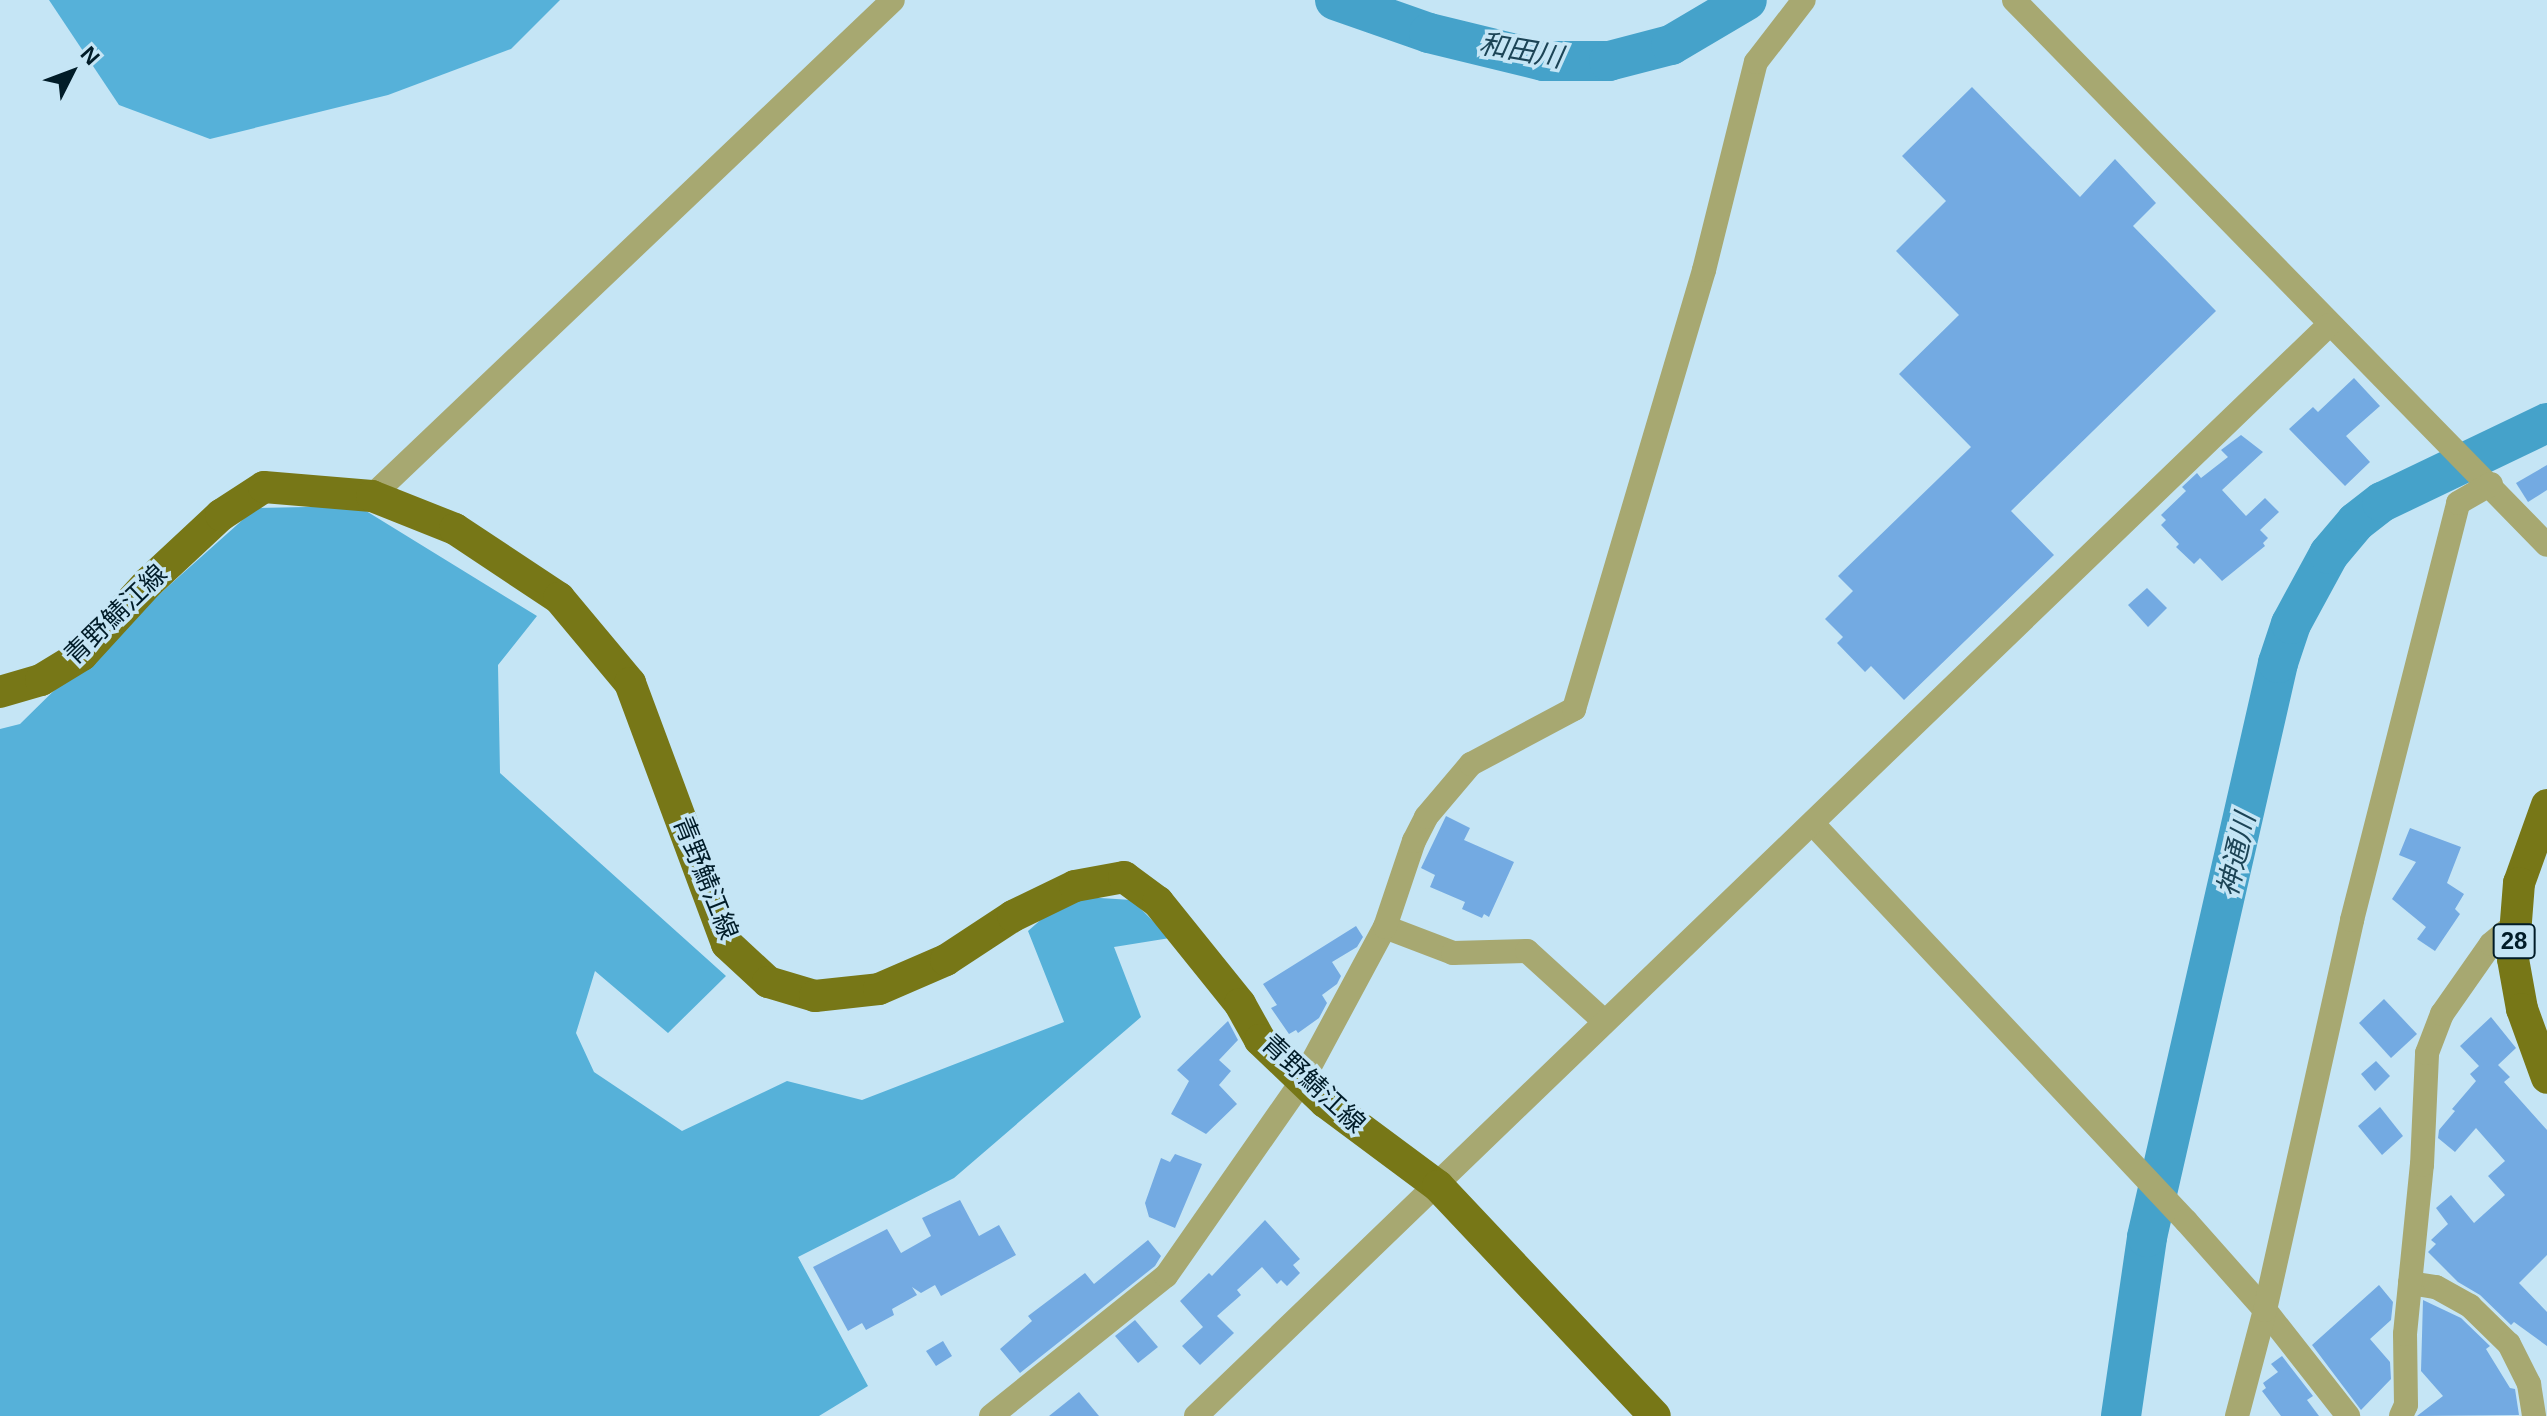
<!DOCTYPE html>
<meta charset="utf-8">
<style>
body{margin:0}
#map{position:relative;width:2547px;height:1416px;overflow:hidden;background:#c5e5f5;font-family:Arial,"Noto Sans JP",sans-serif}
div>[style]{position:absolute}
.forest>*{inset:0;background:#56b1d9}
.river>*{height:40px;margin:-20px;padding:0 20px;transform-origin:20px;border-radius:20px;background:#45a2ca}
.building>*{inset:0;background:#73aae2}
.minor>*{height:24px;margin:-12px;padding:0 12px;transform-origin:12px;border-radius:12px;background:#a7a871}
.major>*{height:32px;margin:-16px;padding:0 16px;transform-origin:16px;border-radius:16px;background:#777717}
span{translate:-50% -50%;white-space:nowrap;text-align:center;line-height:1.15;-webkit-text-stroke:7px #c5e5f5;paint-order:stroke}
.shield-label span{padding:2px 6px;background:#c5e5f5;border:2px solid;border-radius:6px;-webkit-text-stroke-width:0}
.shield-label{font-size:24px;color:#011c28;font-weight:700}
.street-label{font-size:26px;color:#011c28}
.water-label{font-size:28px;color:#1c4456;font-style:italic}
.north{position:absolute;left:32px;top:32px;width:80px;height:80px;-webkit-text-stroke:6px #c5e5f5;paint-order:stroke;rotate:48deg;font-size:22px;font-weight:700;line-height:32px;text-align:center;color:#011c28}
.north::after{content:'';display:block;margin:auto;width:28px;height:36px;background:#011c28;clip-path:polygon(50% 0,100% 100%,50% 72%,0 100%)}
</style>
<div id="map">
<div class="forest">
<i style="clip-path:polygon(49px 0,560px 0,511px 49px,388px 95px,210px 139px,119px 105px)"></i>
<i style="clip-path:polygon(358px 506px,537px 616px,498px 665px,500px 773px,726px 976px,668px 1033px,595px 971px,576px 1033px,594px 1072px,682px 1131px,787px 1081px,862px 1100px,1064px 1022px,1028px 931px,1068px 896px,1132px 900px,1170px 938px,1114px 947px,1141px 1017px,954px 1178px,798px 1257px,868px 1386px,819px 1416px,0 1416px,0 729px,20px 724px,81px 664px,256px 508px)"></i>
</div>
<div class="river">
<i style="left:1335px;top:0;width:100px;rotate:19.3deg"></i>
<i style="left:1429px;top:33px;width:118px;rotate:13.7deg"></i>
<i style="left:1544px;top:61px;width:65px"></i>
<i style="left:1609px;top:61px;width:64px;rotate:-14.5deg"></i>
<i style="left:1671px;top:45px;width:88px;rotate:-30.6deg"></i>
<i style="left:2121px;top:1416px;width:181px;rotate:-81.7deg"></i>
<i style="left:2147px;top:1237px;width:589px;rotate:-77.14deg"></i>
<i style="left:2278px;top:663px;width:41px;rotate:-71.6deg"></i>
<i style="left:2291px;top:624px;width:80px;rotate:-61.5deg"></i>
<i style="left:2329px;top:554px;width:42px;rotate:-49.8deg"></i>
<i style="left:2356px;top:522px;width:33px;rotate:-38deg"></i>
<i style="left:2382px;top:502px;width:183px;rotate:-25.6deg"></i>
</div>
<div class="building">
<i style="clip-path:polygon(1972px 87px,2080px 197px,2115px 159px,2156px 203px,2133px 226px,2216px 311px,2011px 511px,2054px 555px,1904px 700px,1871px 666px,1865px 672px,1837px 643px,1843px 637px,1825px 619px,1853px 591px,1838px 576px,1971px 447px,1899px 374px,1959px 315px,1896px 251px,1946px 201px,1902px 156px)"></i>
<i style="clip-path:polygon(2354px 378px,2380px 406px,2346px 436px,2370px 462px,2345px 486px,2289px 429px,2313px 407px,2318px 412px)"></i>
<i style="clip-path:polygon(2241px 435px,2263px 452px,2222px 490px,2246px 516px,2265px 498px,2279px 512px,2260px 530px,2268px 538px,2263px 543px,2265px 546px,2222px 581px,2200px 558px,2194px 564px,2176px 547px,2179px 544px,2161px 525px,2166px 520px,2161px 515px,2186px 491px,2182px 487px,2197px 473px,2201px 478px,2228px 457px,2221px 450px)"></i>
<i style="clip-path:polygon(2547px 465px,2547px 490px,2528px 502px,2516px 483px)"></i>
<i style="clip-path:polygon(2147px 588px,2167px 608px,2148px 627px,2128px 605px)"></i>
<i style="clip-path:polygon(1446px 816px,1470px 828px,1464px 840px,1514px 862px,1489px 917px,1484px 914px,1482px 918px,1462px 909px,1465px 902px,1430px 887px,1435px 875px,1421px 868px)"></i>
<i style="clip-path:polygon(2410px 828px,2461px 847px,2447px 883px,2464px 894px,2455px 909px,2460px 914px,2435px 951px,2417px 939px,2426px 927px,2392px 899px,2416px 862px,2399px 855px)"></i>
<i style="clip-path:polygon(1356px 926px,1363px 937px,1357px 947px,1332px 962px,1341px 976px,1337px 984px,1322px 995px,1327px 1003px,1319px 1018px,1298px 1033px,1296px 1030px,1289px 1034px,1271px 1008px,1277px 1005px,1263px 984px)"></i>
<i style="clip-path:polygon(2384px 999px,2417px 1034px,2391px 1058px,2359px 1023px)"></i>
<i style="clip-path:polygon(2491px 1017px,2516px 1048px,2498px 1065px,2510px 1077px,2504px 1082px,2547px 1130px,2547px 1255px,2519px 1283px,2547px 1312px,2547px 1346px,2514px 1322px,2511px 1325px,2480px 1295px,2458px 1282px,2428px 1252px,2436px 1244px,2431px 1240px,2448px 1224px,2436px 1208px,2451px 1195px,2474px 1223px,2505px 1195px,2488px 1176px,2505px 1161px,2476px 1128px,2455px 1152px,2438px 1138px,2439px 1130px,2455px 1111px,2452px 1109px,2476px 1081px,2470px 1074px,2479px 1066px,2460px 1046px)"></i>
<i style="clip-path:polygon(1228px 1021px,1238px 1040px,1219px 1060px,1231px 1071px,1219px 1085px,1237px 1104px,1206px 1134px,1171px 1114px,1189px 1081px,1177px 1070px)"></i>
<i style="clip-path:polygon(2376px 1061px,2390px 1076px,2375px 1091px,2361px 1074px)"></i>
<i style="clip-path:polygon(2380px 1107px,2403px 1136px,2382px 1155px,2358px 1126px)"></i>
<i style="clip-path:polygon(1175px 1154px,1202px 1164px,1175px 1228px,1149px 1217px,1145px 1203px,1161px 1158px,1170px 1162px)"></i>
<i style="clip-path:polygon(960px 1200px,979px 1236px,999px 1225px,1016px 1255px,941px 1296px,935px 1285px,921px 1293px,912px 1287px,917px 1295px,892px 1309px,894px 1315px,866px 1330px,862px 1323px,848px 1331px,813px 1267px,887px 1229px,901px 1253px,931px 1236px,922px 1218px)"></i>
<i style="clip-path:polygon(1265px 1220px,1300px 1259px,1293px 1265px,1300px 1273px,1287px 1286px,1281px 1280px,1277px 1284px,1262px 1267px,1237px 1290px,1241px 1295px,1217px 1316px,1234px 1333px,1200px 1365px,1182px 1346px,1203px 1327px,1180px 1301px,1209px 1273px,1212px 1276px)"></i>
<i style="clip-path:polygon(1148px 1240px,1161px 1256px,1155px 1266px,1020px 1373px,1000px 1349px,1032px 1321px,1028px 1316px,1085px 1273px,1094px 1284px)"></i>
<i style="clip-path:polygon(2379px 1285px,2393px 1302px,2391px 1320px,2370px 1339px,2390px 1362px,2391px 1379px,2361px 1410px,2312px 1345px)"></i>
<i style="clip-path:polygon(2423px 1300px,2461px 1318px,2490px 1346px,2486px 1349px,2510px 1388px,2515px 1389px,2519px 1415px,2417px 1416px,2443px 1396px,2421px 1371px)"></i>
<i style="clip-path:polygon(1135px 1320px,1158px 1347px,1138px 1363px,1115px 1336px)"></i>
<i style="clip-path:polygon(943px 1341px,952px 1356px,936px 1366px,926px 1351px)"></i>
<i style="clip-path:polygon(2282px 1356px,2313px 1396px,2307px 1400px,2319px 1416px,2281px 1416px,2262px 1391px,2266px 1388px,2263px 1383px,2278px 1372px,2271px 1364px)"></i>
<i style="clip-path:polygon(1079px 1392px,1099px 1416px,1049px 1416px)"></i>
</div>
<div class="minor">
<i style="left:2014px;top:0;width:762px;rotate:45.64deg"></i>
<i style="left:372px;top:496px;width:719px;rotate:-43.59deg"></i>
<i style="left:1813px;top:824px;width:545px;rotate:46.79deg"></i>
<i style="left:2186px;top:1221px;width:119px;rotate:48.4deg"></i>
<i style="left:2265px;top:1310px;width:135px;rotate:51.9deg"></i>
<i style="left:1385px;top:927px;width:73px;rotate:20.9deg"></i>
<i style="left:1453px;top:953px;width:74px;rotate:-1.5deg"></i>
<i style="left:1527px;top:951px;width:105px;rotate:42.3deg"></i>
<i style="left:2410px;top:1283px;width:26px;rotate:9deg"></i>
<i style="left:2436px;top:1287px;width:39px;rotate:29deg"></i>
<i style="left:2470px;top:1306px;width:54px;rotate:44.3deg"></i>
<i style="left:2509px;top:1344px;width:45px;rotate:63.4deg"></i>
<i style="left:2529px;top:1384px;width:32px;rotate:81deg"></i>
<i style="left:991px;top:1416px;width:224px;rotate:-38.7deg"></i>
<i style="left:1166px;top:1276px;width:238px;rotate:-55.1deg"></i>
<i style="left:1302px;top:1081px;width:175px;rotate:-61.7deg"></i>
<i style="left:1385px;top:927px;width:91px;rotate:-71.4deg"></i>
<i style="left:1414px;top:841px;width:27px;rotate:-63deg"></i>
<i style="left:1426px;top:817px;width:70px;rotate:-49.7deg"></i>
<i style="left:1471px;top:764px;width:117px;rotate:-28.1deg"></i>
<i style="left:1574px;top:709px;width:458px;rotate:-73.5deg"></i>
<i style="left:1704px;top:270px;width:214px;rotate:-76deg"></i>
<i style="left:1756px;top:62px;width:78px;rotate:-52.3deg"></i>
<i style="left:1196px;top:1416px;width:1573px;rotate:-43.92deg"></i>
<i style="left:2237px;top:1416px;width:110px;rotate:-75.2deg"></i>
<i style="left:2265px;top:1310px;width:400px;rotate:-77.4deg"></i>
<i style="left:2352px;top:920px;width:430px;rotate:-75.7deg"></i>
<i style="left:2458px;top:503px;width:38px;rotate:-30deg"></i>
<i style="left:2401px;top:1416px;width:12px;rotate:-66deg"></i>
<i style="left:2406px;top:1405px;width:71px;rotate:-90.8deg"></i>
<i style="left:2405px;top:1334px;width:170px;rotate:-84.3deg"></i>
<i style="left:2422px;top:1165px;width:112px;rotate:-87.4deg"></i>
<i style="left:2427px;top:1053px;width:42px;rotate:-69deg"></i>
<i style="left:2442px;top:1014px;width:85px;rotate:-55deg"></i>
<i style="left:2491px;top:944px;width:31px;rotate:-40deg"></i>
</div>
<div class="major">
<i style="left:0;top:692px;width:43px;rotate:-16.3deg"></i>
<i style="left:41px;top:680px;width:48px;rotate:-31.4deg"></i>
<i style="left:82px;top:655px;width:98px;rotate:-47.5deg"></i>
<i style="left:148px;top:583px;width:100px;rotate:-43deg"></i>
<i style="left:221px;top:515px;width:51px;rotate:-33.1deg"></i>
<i style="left:264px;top:487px;width:108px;rotate:4.8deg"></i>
<i style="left:372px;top:496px;width:89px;rotate:21.7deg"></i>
<i style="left:455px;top:529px;width:125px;rotate:33.6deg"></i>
<i style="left:559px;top:598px;width:111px;rotate:50.1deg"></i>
<i style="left:630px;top:683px;width:278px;rotate:69.6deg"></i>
<i style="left:727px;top:944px;width:56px;rotate:42.8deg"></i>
<i style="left:768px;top:982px;width:49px;rotate:16.6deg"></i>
<i style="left:815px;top:996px;width:64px;rotate:-6.2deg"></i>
<i style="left:879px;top:989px;width:73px;rotate:-23.4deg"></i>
<i style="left:946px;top:960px;width:80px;rotate:-33.3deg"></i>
<i style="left:1013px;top:916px;width:69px;rotate:-25.8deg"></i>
<i style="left:1075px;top:886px;width:50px;rotate:-10.4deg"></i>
<i style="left:1124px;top:877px;width:42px;rotate:36.3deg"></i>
<i style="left:1158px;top:902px;width:131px;rotate:51.2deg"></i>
<i style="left:1240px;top:1004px;width:41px;rotate:60.9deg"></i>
<i style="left:1260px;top:1040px;width:90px;rotate:43.6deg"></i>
<i style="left:1325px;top:1102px;width:141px;rotate:36.6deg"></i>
<i style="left:1438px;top:1186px;width:316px;rotate:46.7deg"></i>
<i style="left:2547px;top:805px;width:83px;rotate:109.7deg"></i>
<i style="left:2519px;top:883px;width:76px;rotate:94.5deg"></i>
<i style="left:2513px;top:959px;width:51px;rotate:79.8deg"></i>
<i style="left:2522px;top:1009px;width:73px;rotate:70.1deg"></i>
</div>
<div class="shield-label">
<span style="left:2514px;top:941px">28</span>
</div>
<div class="street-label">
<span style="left:116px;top:615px;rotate:-44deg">青野鯖江線</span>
<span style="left:705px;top:878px;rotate:68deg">青野鯖江線</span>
<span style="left:1313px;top:1084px;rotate:43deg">青野鯖江線</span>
</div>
<div class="water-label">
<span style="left:1521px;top:51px;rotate:10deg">和田川</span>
<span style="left:2237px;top:855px;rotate:-77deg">神通川</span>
</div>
<div class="north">N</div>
</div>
